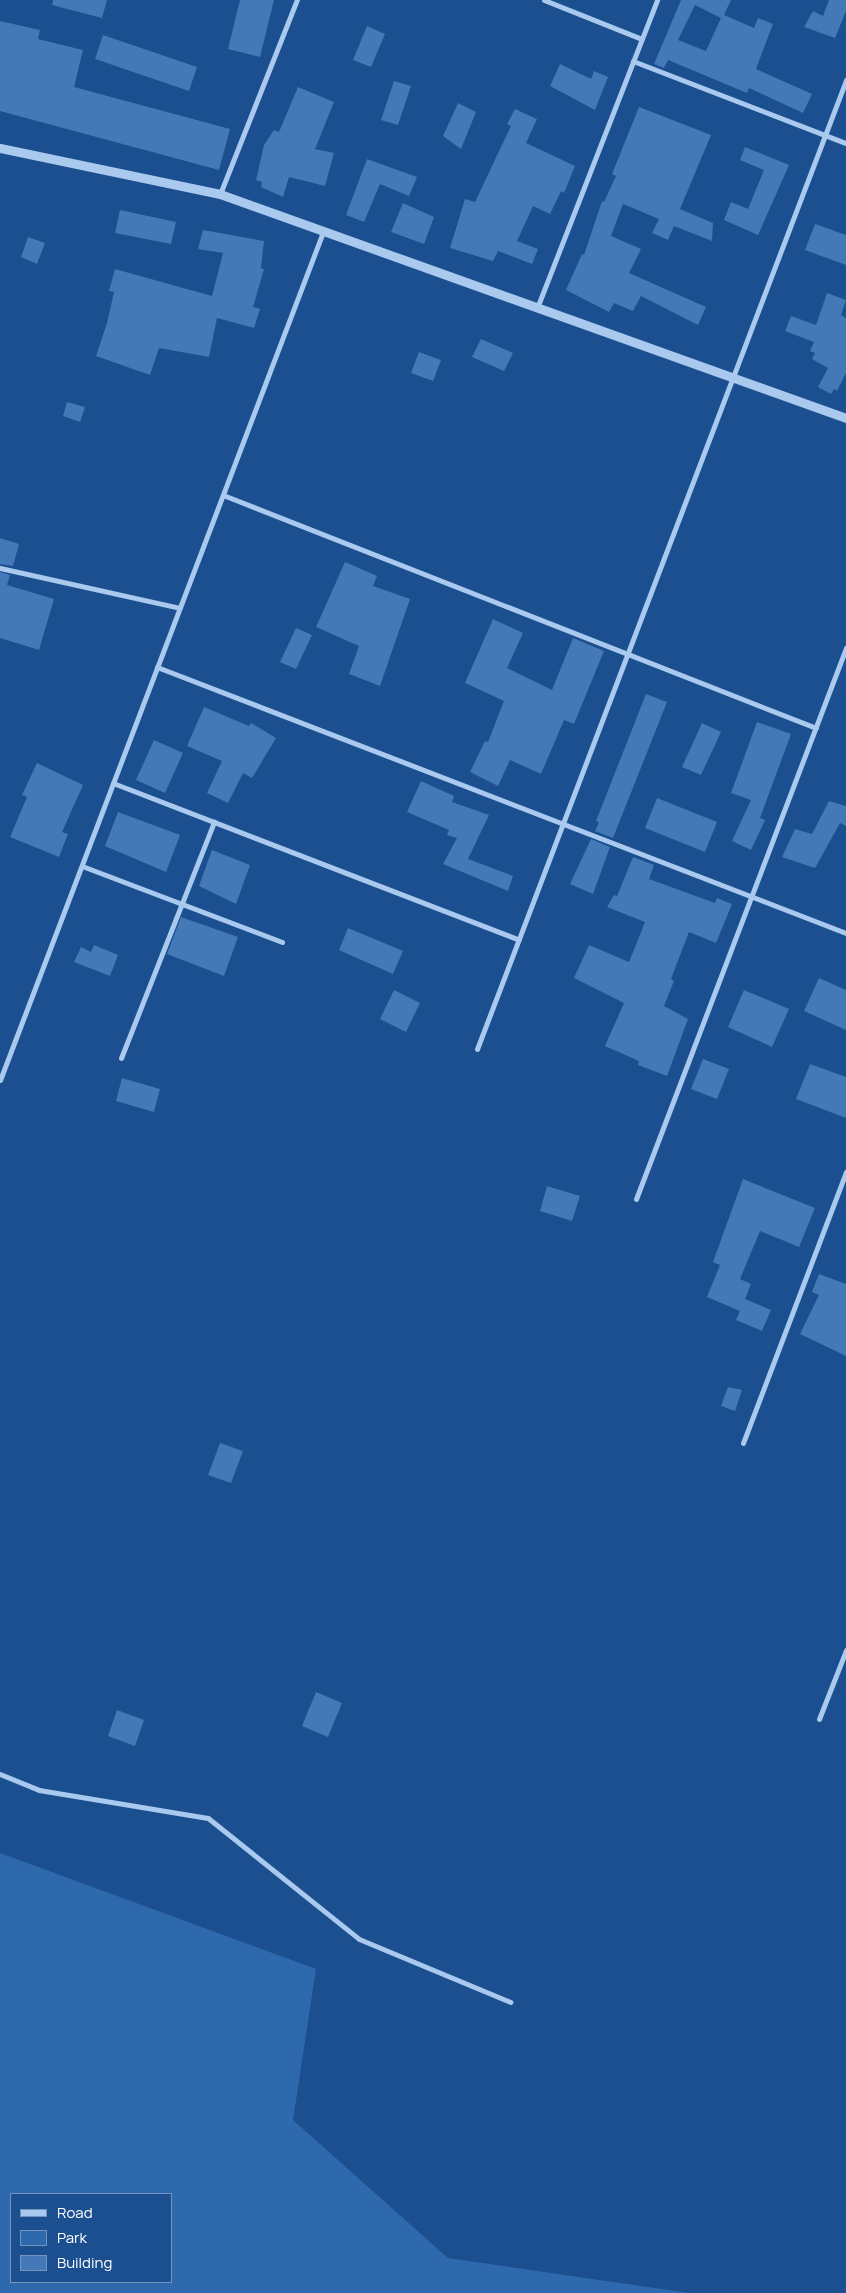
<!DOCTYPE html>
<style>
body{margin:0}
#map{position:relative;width:846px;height:2293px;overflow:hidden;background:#1b4f8f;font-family:Manrope,sans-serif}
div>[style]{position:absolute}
.green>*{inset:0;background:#2e69ad}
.building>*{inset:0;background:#4478b7}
.minor>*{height:5px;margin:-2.5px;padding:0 2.5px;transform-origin:2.5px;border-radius:2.5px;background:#a9c9ee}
.tertiary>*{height:9px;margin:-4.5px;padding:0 4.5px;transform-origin:4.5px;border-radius:4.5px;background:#a9c9ee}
span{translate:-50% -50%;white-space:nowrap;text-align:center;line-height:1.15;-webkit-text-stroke:4px #1b4f8f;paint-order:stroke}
.legend{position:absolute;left:10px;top:2193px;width:162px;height:90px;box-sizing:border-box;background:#1b4f8f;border:1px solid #7695bc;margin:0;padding:6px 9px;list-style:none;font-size:15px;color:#fff}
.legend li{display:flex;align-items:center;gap:10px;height:25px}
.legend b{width:25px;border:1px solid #7695bc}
</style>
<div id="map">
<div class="green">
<i style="clip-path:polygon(evenodd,0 1853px,316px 1969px,293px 2120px,448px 2258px,689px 2293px,0 2293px,0 1853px,171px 2194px,171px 2282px,11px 2282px,11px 2194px,171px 2194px)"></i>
</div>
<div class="building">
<i style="clip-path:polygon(53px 0,107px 0,102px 18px,52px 5px)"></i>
<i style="clip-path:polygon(240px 0,274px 0,260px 57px,228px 49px)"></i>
<i style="clip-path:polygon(evenodd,681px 0,731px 0,724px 15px,754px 28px,758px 18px,773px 24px,756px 69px,812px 94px,803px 113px,749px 88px,747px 93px,668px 60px,664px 68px,654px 64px,681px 0,695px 5px,721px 18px,706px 51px,678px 40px,695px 5px)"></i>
<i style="clip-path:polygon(829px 0,846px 0,846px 11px,835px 38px,804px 27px,813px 11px,823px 16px)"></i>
<i style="clip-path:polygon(0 21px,40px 30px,38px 39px,83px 50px,74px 87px,230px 129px,219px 170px,0 111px)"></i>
<i style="clip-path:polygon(367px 26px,385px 34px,371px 67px,353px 60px)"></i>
<i style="clip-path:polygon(103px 35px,197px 67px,189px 91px,95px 59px)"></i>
<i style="clip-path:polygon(560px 64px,591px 79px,594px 71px,608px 77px,595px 110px,550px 86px)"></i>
<i style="clip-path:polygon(394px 81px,411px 86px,398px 125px,381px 120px)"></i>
<i style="clip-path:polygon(298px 87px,334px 102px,315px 149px,334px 153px,325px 186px,289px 177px,283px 197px,261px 187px,262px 182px,256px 180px,264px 145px,274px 130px,279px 132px)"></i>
<i style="clip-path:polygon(458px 103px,476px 112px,461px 149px,443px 136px)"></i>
<i style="clip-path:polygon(639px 107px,711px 135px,680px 209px,713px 223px,712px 241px,674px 226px,668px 240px,652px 233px,659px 219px,623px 204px,611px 236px,641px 249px,629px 273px,706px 307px,698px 325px,641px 296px,633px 311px,614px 303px,609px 312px,566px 290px,582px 254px,584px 255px,602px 201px,604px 202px,616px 176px,612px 174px)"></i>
<i style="clip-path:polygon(515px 109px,537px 119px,526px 143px,575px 166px,564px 193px,561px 191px,550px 214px,533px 206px,517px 241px,538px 249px,532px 264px,498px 251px,493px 261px,450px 248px,465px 199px,475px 202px,511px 126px,507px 124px)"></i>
<i style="clip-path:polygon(745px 147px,789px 165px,758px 235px,724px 220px,731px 202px,748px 209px,764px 170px,740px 160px)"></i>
<i style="clip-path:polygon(367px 159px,417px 177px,409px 196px,380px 184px,364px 222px,346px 215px)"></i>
<i style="clip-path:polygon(403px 203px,434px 217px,424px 244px,391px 232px)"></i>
<i style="clip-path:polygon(120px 210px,176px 222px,171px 244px,115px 233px)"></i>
<i style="clip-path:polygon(815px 224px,846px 235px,846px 265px,805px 250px)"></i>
<i style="clip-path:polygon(203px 230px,264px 241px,261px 268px,264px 269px,253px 307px,260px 309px,254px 328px,217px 318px,209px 357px,159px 348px,150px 375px,96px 356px,107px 323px,114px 292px,109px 291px,115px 269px,212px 296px,223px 253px,198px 249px)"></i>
<i style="clip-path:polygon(28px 237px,45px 243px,37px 264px,21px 257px)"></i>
<i style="clip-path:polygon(827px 293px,846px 300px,841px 315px,846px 318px,846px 373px,837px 391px,834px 389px,831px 394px,818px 387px,828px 368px,812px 359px,815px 353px,810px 351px,814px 342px,785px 331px,791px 316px,816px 325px)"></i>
<i style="clip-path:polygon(481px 339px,513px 353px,504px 371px,472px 357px)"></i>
<i style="clip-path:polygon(419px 352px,441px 360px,433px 381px,411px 373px)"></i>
<i style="clip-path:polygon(67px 402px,85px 407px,80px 422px,63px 416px)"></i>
<i style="clip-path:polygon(0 538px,19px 544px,13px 566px,0 564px)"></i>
<i style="clip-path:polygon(345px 562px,377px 576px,373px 586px,410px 599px,380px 686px,349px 674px,359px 646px,316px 627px)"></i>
<i style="clip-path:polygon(0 572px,10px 575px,7px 585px,54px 599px,39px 650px,0 638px)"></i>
<i style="clip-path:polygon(493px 619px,523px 633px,507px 668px,552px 690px,573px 638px,604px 651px,574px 724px,564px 720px,541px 774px,510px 760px,498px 786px,470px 772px,485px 741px,488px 742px,504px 701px,465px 683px)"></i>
<i style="clip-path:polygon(296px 628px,312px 635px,296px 669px,280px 662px)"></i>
<i style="clip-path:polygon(646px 694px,667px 702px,613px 838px,595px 831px,599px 822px,596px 821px)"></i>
<i style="clip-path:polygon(204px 707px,249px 726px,251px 723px,276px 738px,252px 778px,243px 773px,228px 803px,207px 793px,222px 761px,187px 746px)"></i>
<i style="clip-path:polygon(757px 722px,791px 734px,760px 818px,765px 820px,751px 850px,732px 841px,751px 800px,731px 793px)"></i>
<i style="clip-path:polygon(702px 723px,721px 732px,701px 775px,682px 767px)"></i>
<i style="clip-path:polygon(154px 740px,183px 753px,165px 793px,136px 780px)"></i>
<i style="clip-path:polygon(37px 763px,83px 785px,62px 832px,68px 834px,59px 857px,10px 837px,27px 797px,22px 795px)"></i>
<i style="clip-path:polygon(421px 781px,454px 796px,452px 802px,489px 815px,468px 859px,513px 876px,508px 891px,443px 864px,457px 838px,447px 835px,449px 830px,407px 812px)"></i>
<i style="clip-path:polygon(657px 798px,717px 822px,705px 852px,645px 828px)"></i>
<i style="clip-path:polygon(829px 801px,846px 806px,846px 826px,840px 823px,815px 868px,782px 857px,795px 829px,812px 834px)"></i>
<i style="clip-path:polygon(118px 812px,180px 835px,166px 872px,105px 846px)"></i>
<i style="clip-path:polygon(591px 839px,610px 847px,593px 894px,570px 884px)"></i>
<i style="clip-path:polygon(212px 850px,250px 865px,236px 904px,199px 886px)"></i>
<i style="clip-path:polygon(633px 857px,654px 865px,649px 879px,715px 903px,717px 898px,732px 904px,716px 943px,689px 932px,671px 979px,674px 981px,664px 1006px,688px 1019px,667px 1076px,638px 1065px,639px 1061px,605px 1046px,624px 1003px,574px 978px,589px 945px,629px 962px,645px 922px,607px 907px,614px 895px,617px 896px)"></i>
<i style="clip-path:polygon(181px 917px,238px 937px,224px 976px,167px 954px)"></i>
<i style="clip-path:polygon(348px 928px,403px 951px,393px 974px,339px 950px)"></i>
<i style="clip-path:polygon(94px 945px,118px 955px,110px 976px,74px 962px,81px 947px,91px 952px)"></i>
<i style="clip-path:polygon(819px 978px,846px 990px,846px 1030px,804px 1011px)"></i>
<i style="clip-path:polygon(394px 990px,420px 1003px,406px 1032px,380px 1019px)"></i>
<i style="clip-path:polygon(744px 990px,789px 1009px,772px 1047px,728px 1027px)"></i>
<i style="clip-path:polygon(703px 1059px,729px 1069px,717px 1099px,691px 1089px)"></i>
<i style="clip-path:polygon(810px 1064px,846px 1077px,846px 1118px,796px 1099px)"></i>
<i style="clip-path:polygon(122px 1078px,160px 1089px,154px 1112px,116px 1101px)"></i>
<i style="clip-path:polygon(743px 1179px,815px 1208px,799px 1247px,760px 1231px,740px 1279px,751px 1284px,745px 1299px,771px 1310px,762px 1331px,736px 1320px,740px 1311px,707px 1297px,720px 1265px,713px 1262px)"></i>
<i style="clip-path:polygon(547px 1186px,580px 1196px,572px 1221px,540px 1211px)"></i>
<i style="clip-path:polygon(819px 1274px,846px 1284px,846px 1356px,800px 1334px,819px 1295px,812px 1292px)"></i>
<i style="clip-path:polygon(728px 1387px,742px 1390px,735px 1411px,721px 1406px)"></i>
<i style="clip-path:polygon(220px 1443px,243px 1451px,231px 1483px,208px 1475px)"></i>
<i style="clip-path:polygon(316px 1692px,342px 1703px,328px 1737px,302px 1726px)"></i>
<i style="clip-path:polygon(117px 1710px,144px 1720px,135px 1746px,108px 1736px)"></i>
</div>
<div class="minor">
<i style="left:544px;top:0;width:105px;rotate:21.7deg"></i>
<i style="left:633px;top:61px;width:228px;rotate:21.1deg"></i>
<i style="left:220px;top:194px;width:209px;rotate:-68.4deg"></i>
<i style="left:537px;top:308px;width:331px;rotate:-68.7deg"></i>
<i style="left:223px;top:495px;width:637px;rotate:21.45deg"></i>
<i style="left:0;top:568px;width:184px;rotate:12.5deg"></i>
<i style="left:157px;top:667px;width:739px;rotate:21.11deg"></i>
<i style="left:113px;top:783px;width:435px;rotate:21.1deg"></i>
<i style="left:82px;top:866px;width:214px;rotate:20.8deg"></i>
<i style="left:477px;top:1049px;width:1037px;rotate:-69.15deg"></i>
<i style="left:121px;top:1058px;width:254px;rotate:-68.5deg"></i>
<i style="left:0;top:1080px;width:907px;rotate:-69.15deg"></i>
<i style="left:636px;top:1199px;width:590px;rotate:-69.14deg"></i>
<i style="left:743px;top:1443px;width:290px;rotate:-69.2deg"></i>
<i style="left:819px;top:1719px;width:74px;rotate:-68.6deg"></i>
<i style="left:0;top:1774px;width:42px;rotate:22.3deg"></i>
<i style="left:39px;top:1790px;width:171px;rotate:9.4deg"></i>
<i style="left:208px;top:1818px;width:193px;rotate:38.7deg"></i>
<i style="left:359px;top:1939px;width:164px;rotate:22.6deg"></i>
</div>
<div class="tertiary">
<i style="left:0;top:148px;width:225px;rotate:11.8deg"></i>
<i style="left:220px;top:194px;width:665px;rotate:19.69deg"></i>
</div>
<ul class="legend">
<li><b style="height:6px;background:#a9c9ee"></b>Road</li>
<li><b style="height:14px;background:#2e69ad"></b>Park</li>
<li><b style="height:14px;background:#4478b7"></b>Building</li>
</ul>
</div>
